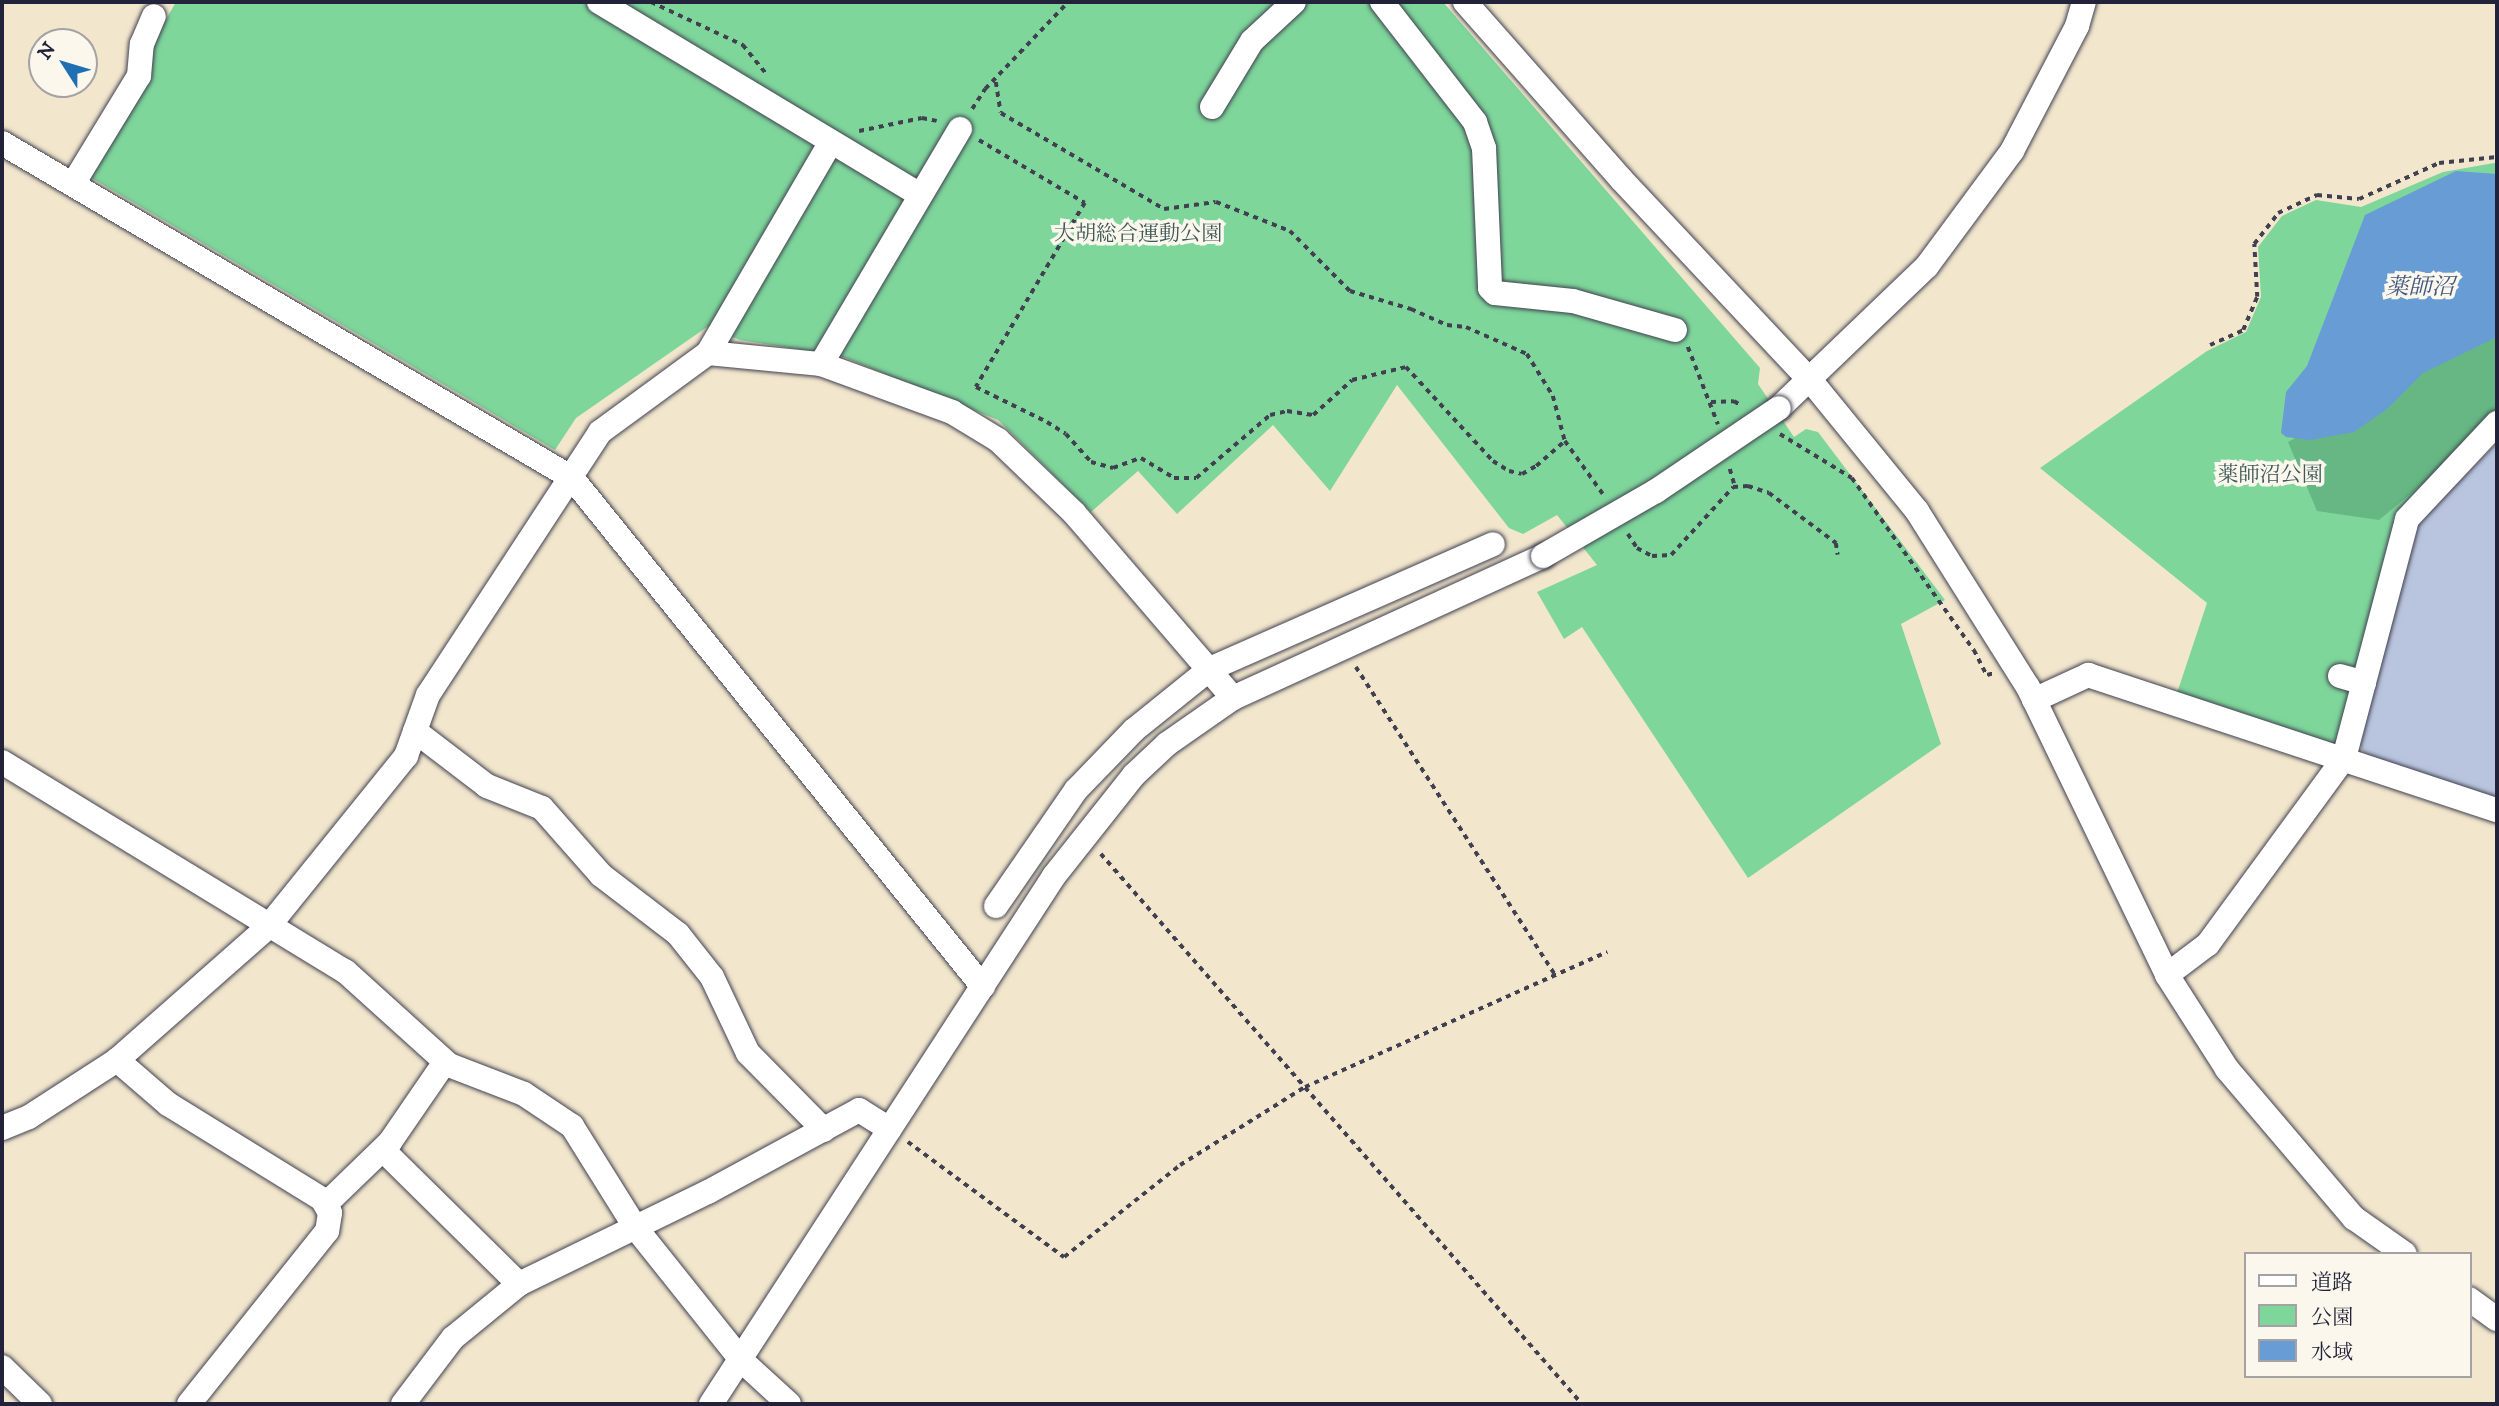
<!DOCTYPE html>
<meta charset="utf-8">
<style>
body{margin:0}
#map{position:relative;width:2499px;height:1406px;overflow:hidden;background:#f2e7cd;font-family:"IM FELL DW Pica","Noto Serif JP",serif}
div>[style]{position:absolute}
.industrial>*{inset:0;background:#b9c5de}
.green>*{inset:0;background:#7ed69b}
.forest>*{inset:0;background:#66b783}
.water>*{inset:0;background:#679dd4}
.path>*{height:3.5px;margin-top:-1.75px;transform-origin:0;background:repeating-linear-gradient(90deg,#414051 0 5px,transparent 0 10px)}
.roads{filter:drop-shadow(0 0 2px #414051) drop-shadow(0 0 2px #414051)}
.minor>*{height:24px;margin:-12px;padding:0 12px;transform-origin:12px;border-radius:12px;background:#fff}
.bridges{filter:drop-shadow(0 0 2px #414051) drop-shadow(0 0 2px #414051)}
.minor-bridge>*{height:24px;margin:-12px;padding:0 12px;transform-origin:12px;border-radius:12px;background:#fff}
span{translate:-50% -50%;white-space:nowrap;text-align:center;line-height:1.15;-webkit-text-stroke:7px #fbf7ec;paint-order:stroke}
.park-label{font-size:21px;color:#3e5858}
.water-label{font-size:23px;color:#415980;font-style:italic}
.frame{position:absolute;inset:0;border:4px solid #22223b;pointer-events:none}
.legend{position:absolute;left:2244px;top:1252px;width:228px;height:126px;box-sizing:border-box;background:#fbf7ec;border:2px solid #a4a2a5;margin:0;padding:9px 12px;list-style:none;font-size:21px;color:#22223b}
.legend li{display:flex;align-items:center;gap:14px;height:35px}
.legend b{width:35px;border:2px solid #a4a2a5}
.north{position:absolute;left:28px;top:28px;width:70px;height:70px;box-sizing:border-box;background:#fbf7ec;border:2px solid #a4a2a5;border-radius:50%;rotate:307deg;font-size:19px;font-weight:700;line-height:28px;text-align:center;color:#22223b}
.north::after{content:'';display:block;margin:auto;width:24px;height:32px;background:#1f6fb2;clip-path:polygon(50% 0,100% 100%,50% 72%,0 100%)}
</style>
<div id="map">
<div class="industrial">
<i style="clip-path:polygon(2497px 443px,2497px 801px,2365px 755px,2359px 743px,2415px 526px)"></i>
</div>
<div class="green">
<i style="clip-path:polygon(176px 2px,1443px 2px,1760px 368px,1758px 384px,1794px 437px,1806px 429px,1818px 432px,1945px 600px,1901px 624px,1941px 744px,1748px 878px,1582px 627px,1564px 639px,1537px 592px,1597px 565px,1557px 515px,1523px 534px,1509px 528px,1397px 385px,1330px 491px,1273px 425px,1177px 514px,1138px 471px,1091px 512px,998px 420px,841px 356px,740px 340px,707px 327px,576px 418px,555px 450px,90px 177px,150px 47px)"></i>
<i style="clip-path:polygon(2494px 163px,2497px 164px,2497px 414px,2400px 519px,2335px 744px,2177px 693px,2207px 603px,2040px 468px,2207px 351px,2246px 332px,2261px 297px,2258px 247px,2282px 216px,2316px 200px,2361px 207px,2443px 172px)"></i>
</div>
<div class="forest">
<i style="clip-path:polygon(2497px 336px,2497px 422px,2379px 520px,2317px 511px,2288px 442px,2417px 370px)"></i>
</div>
<div class="water">
<i style="clip-path:polygon(2456px 171px,2497px 174px,2497px 337px,2423px 373px,2387px 409px,2354px 432px,2310px 440px,2286px 437px,2281px 433px,2286px 392px,2307px 366px,2365px 215px)"></i>
</div>
<div class="path">
<i style="left:651px;top:2px;width:102px;rotate:25.1deg"></i>
<i style="left:743px;top:45px;width:38px;rotate:51deg"></i>
<i style="left:996px;top:82px;width:31px;rotate:81deg"></i>
<i style="left:1001px;top:113px;width:189px;rotate:30.5deg"></i>
<i style="left:1164px;top:209px;width:52px;rotate:-7.7deg"></i>
<i style="left:1216px;top:202px;width:79px;rotate:21.4deg"></i>
<i style="left:1290px;top:231px;width:85px;rotate:45deg"></i>
<i style="left:1350px;top:291px;width:64px;rotate:16.4deg"></i>
<i style="left:1411px;top:309px;width:39px;rotate:24deg"></i>
<i style="left:1447px;top:325px;width:19px;rotate:6deg"></i>
<i style="left:1466px;top:327px;width:67px;rotate:23.9deg"></i>
<i style="left:1527px;top:354px;width:49px;rotate:58.2deg"></i>
<i style="left:1553px;top:396px;width:47px;rotate:75.1deg"></i>
<i style="left:1565px;top:441px;width:65px;rotate:54.4deg"></i>
<i style="left:972px;top:109px;width:24px;rotate:-57deg"></i>
<i style="left:985px;top:89px;width:120px;rotate:-46.3deg"></i>
<i style="left:859px;top:131px;width:64px;rotate:-11.7deg"></i>
<i style="left:922px;top:118px;width:15px;rotate:11deg"></i>
<i style="left:979px;top:140px;width:123px;rotate:30.7deg"></i>
<i style="left:1085px;top:203px;width:214px;rotate:120.6deg"></i>
<i style="left:976px;top:387px;width:79px;rotate:26.2deg"></i>
<i style="left:1047px;top:422px;width:22px;rotate:32deg"></i>
<i style="left:1066px;top:434px;width:38px;rotate:48deg"></i>
<i style="left:1091px;top:462px;width:23px;rotate:15deg"></i>
<i style="left:1113px;top:468px;width:30px;rotate:-20deg"></i>
<i style="left:1141px;top:458px;width:39px;rotate:31deg"></i>
<i style="left:1174px;top:478px;width:22px"></i>
<i style="left:1196px;top:478px;width:97px;rotate:-40.4deg"></i>
<i style="left:1270px;top:415px;width:17px;rotate:-13deg"></i>
<i style="left:1287px;top:411px;width:26px;rotate:9deg"></i>
<i style="left:1313px;top:415px;width:52px;rotate:-41.9deg"></i>
<i style="left:1352px;top:380px;width:56px;rotate:-13.5deg"></i>
<i style="left:1406px;top:367px;width:128px;rotate:47.2deg"></i>
<i style="left:1493px;top:461px;width:19px;rotate:32deg"></i>
<i style="left:1509px;top:471px;width:13px;rotate:13deg"></i>
<i style="left:1522px;top:474px;width:16px;rotate:-30deg"></i>
<i style="left:1536px;top:466px;width:38px;rotate:-41deg"></i>
<i style="left:2210px;top:345px;width:36px;rotate:-24deg"></i>
<i style="left:2243px;top:330px;width:36px;rotate:-67deg"></i>
<i style="left:2257px;top:297px;width:53px;rotate:-93.2deg"></i>
<i style="left:2254px;top:244px;width:39px;rotate:-52deg"></i>
<i style="left:2278px;top:213px;width:43px;rotate:-24.8deg"></i>
<i style="left:2317px;top:195px;width:42px;rotate:5.4deg"></i>
<i style="left:2359px;top:199px;width:88px;rotate:-24.2deg"></i>
<i style="left:2439px;top:163px;width:58px;rotate:-5.9deg"></i>
<i style="left:1688px;top:347px;width:83px;rotate:68.7deg"></i>
<i style="left:1711px;top:402px;width:23px;rotate:-2deg"></i>
<i style="left:1734px;top:401px;width:9px;rotate:32deg"></i>
<i style="left:1780px;top:434px;width:84px;rotate:31.4deg"></i>
<i style="left:1852px;top:478px;width:211px;rotate:54.7deg"></i>
<i style="left:1974px;top:650px;width:28px;rotate:63deg"></i>
<i style="left:1987px;top:675px;width:7px;rotate:-16deg"></i>
<i style="left:1730px;top:469px;width:19px;rotate:74deg"></i>
<i style="left:1628px;top:534px;width:17px;rotate:57deg"></i>
<i style="left:1637px;top:548px;width:17px;rotate:28deg"></i>
<i style="left:1652px;top:556px;width:19px;rotate:-3deg"></i>
<i style="left:1671px;top:555px;width:92px;rotate:-47.6deg"></i>
<i style="left:1733px;top:487px;width:15px;rotate:-4deg"></i>
<i style="left:1748px;top:486px;width:22px;rotate:18deg"></i>
<i style="left:1769px;top:493px;width:84px;rotate:36.7deg"></i>
<i style="left:1836px;top:543px;width:12px;rotate:81deg"></i>
<i style="left:1356px;top:667px;width:367px;rotate:57.1deg"></i>
<i style="left:1101px;top:854px;width:731px;rotate:48.83deg"></i>
<i style="left:908px;top:1142px;width:194px;rotate:36.4deg"></i>
<i style="left:1064px;top:1257px;width:148px;rotate:-38.4deg"></i>
<i style="left:1180px;top:1165px;width:147px;rotate:-32deg"></i>
<i style="left:1305px;top:1087px;width:331px;rotate:-24.1deg"></i>
</div>
<div class="roads">
<div class="minor">
<i style="left:599px;top:2px;width:372px;rotate:31deg"></i>
<i style="left:1382px;top:2px;width:152px;rotate:52.2deg"></i>
<i style="left:1475px;top:122px;width:28px;rotate:71deg"></i>
<i style="left:1484px;top:148px;width:140px;rotate:87.5deg"></i>
<i style="left:1490px;top:288px;width:7px;rotate:45deg"></i>
<i style="left:1495px;top:293px;width:78px;rotate:5.9deg"></i>
<i style="left:1573px;top:301px;width:106px;rotate:15.9deg"></i>
<i style="left:1465px;top:2px;width:236px;rotate:48.6deg"></i>
<i style="left:1621px;top:179px;width:277px;rotate:46.8deg"></i>
<i style="left:1811px;top:381px;width:168px;rotate:50.8deg"></i>
<i style="left:1917px;top:511px;width:208px;rotate:57.8deg"></i>
<i style="left:2028px;top:687px;width:320px;rotate:64.2deg"></i>
<i style="left:2167px;top:975px;width:112px;rotate:57.4deg"></i>
<i style="left:2227px;top:1069px;width:196px;rotate:49.6deg"></i>
<i style="left:2354px;top:1218px;width:62px;rotate:35.2deg"></i>
<i style="left:1212px;top:107px;width:77px;rotate:-58.8deg"></i>
<i style="left:1252px;top:41px;width:57px;rotate:-42.9deg"></i>
<i style="left:2px;top:143px;width:661px;rotate:30.44deg"></i>
<i style="left:572px;top:478px;width:654px;rotate:51.08deg"></i>
<i style="left:73px;top:184px;width:127px;rotate:-58.6deg"></i>
<i style="left:139px;top:76px;width:32px;rotate:-85deg"></i>
<i style="left:142px;top:44px;width:30px;rotate:-67deg"></i>
<i style="left:708px;top:353px;width:114px;rotate:5.6deg"></i>
<i style="left:821px;top:364px;width:140px;rotate:20.1deg"></i>
<i style="left:952px;top:412px;width:54px;rotate:31.3deg"></i>
<i style="left:998px;top:440px;width:105px;rotate:43.8deg"></i>
<i style="left:1074px;top:513px;width:244px;rotate:49.3deg"></i>
<i style="left:821px;top:364px;width:273px;rotate:-59.4deg"></i>
<i style="left:1779px;top:408px;width:205px;rotate:-43.8deg"></i>
<i style="left:1927px;top:266px;width:143px;rotate:-53.5deg"></i>
<i style="left:2012px;top:151px;width:141px;rotate:-62.5deg"></i>
<i style="left:2077px;top:26px;width:25px;rotate:-74deg"></i>
<i style="left:2340px;top:676px;width:25px;rotate:16deg"></i>
<i style="left:2034px;top:700px;width:60px;rotate:-24.8deg"></i>
<i style="left:2088px;top:675px;width:431px;rotate:18.3deg"></i>
<i style="left:415px;top:731px;width:91px;rotate:37.4deg"></i>
<i style="left:487px;top:786px;width:59px;rotate:21.8deg"></i>
<i style="left:542px;top:808px;width:89px;rotate:48.6deg"></i>
<i style="left:601px;top:875px;width:97px;rotate:37.5deg"></i>
<i style="left:678px;top:934px;width:55px;rotate:51.7deg"></i>
<i style="left:712px;top:977px;width:84px;rotate:64.7deg"></i>
<i style="left:748px;top:1053px;width:108px;rotate:45.4deg"></i>
<i style="left:2px;top:762px;width:402px;rotate:31.4deg"></i>
<i style="left:345px;top:971px;width:140px;rotate:42.1deg"></i>
<i style="left:449px;top:1065px;width:80px;rotate:21.1deg"></i>
<i style="left:524px;top:1094px;width:58px;rotate:33.7deg"></i>
<i style="left:572px;top:1126px;width:119px;rotate:58deg"></i>
<i style="left:635px;top:1227px;width:170px;rotate:51.4deg"></i>
<i style="left:741px;top:1360px;width:65px;rotate:42.5deg"></i>
<i style="left:996px;top:906px;width:141px;rotate:-55.4deg"></i>
<i style="left:1076px;top:790px;width:83px;rotate:-46deg"></i>
<i style="left:1134px;top:730px;width:97px;rotate:-38.8deg"></i>
<i style="left:1210px;top:669px;width:309px;rotate:-23.8deg"></i>
<i style="left:2167px;top:975px;width:51px;rotate:-37.1deg"></i>
<i style="left:2208px;top:944px;width:230px;rotate:-53.8deg"></i>
<i style="left:2344px;top:758px;width:247px;rotate:-75.2deg"></i>
<i style="left:2407px;top:519px;width:132px;rotate:-46.8deg"></i>
<i style="left:117px;top:1060px;width:67px;rotate:40.8deg"></i>
<i style="left:168px;top:1104px;width:181px;rotate:31.7deg"></i>
<i style="left:322px;top:1199px;width:16px;rotate:60deg"></i>
<i style="left:330px;top:1213px;width:18px;rotate:99deg"></i>
<i style="left:327px;top:1231px;width:221px;rotate:128.6deg"></i>
<i style="left:2px;top:1128px;width:29px;rotate:-22deg"></i>
<i style="left:29px;top:1117px;width:105px;rotate:-32.9deg"></i>
<i style="left:117px;top:1060px;width:201px;rotate:-41.4deg"></i>
<i style="left:268px;top:927px;width:220px;rotate:-51.1deg"></i>
<i style="left:406px;top:756px;width:65px;rotate:-70.2deg"></i>
<i style="left:428px;top:695px;width:314px;rotate:-56.8deg"></i>
<i style="left:600px;top:432px;width:134px;rotate:-36.2deg"></i>
<i style="left:708px;top:353px;width:243px;rotate:-59.8deg"></i>
<i style="left:383px;top:1150px;width:191px;rotate:44.6deg"></i>
<i style="left:327px;top:1203px;width:88px;rotate:-44.1deg"></i>
<i style="left:390px;top:1142px;width:97px;rotate:-55.5deg"></i>
<i style="left:2469px;top:1299px;width:34px;rotate:36deg"></i>
<i style="left:2px;top:1367px;width:53px;rotate:44.2deg"></i>
<i style="left:403px;top:1404px;width:83px;rotate:-52.9deg"></i>
<i style="left:453px;top:1338px;width:85px;rotate:-39.3deg"></i>
<i style="left:519px;top:1284px;width:210px;rotate:-26deg"></i>
<i style="left:708px;top:1192px;width:172px;rotate:-28.5deg"></i>
<i style="left:859px;top:1110px;width:36px;rotate:32deg"></i>
<i style="left:711px;top:1404px;width:630px;rotate:-56.99deg"></i>
<i style="left:1054px;top:876px;width:129px;rotate:-51.6deg"></i>
<i style="left:1134px;top:775px;width:45px;rotate:-43.2deg"></i>
<i style="left:1167px;top:744px;width:80px;rotate:-34.9deg"></i>
<i style="left:1233px;top:698px;width:341px;rotate:-24.6deg"></i>
</div>
</div>
<div class="bridges">
<div class="minor-bridge">
<i style="left:1543px;top:556px;width:130px;rotate:-29.9deg"></i>
<i style="left:1656px;top:491px;width:148px;rotate:-34deg"></i>
</div>
</div>
<div class="park-label">
<span style="left:1138px;top:234px">大胡総合運動公園</span>
<span style="left:2270px;top:475px">薬師沼公園</span>
</div>
<div class="water-label">
<span style="left:2420px;top:288px">薬師沼</span>
</div>
<div class="frame"></div>
<ul class="legend">
<li><b style="height:9px;background:#fff"></b>道路</li>
<li><b style="height:19px;background:#7ed69b"></b>公園</li>
<li><b style="height:19px;background:#679dd4"></b>水域</li>
</ul>
<div class="north">N</div>
</div>
